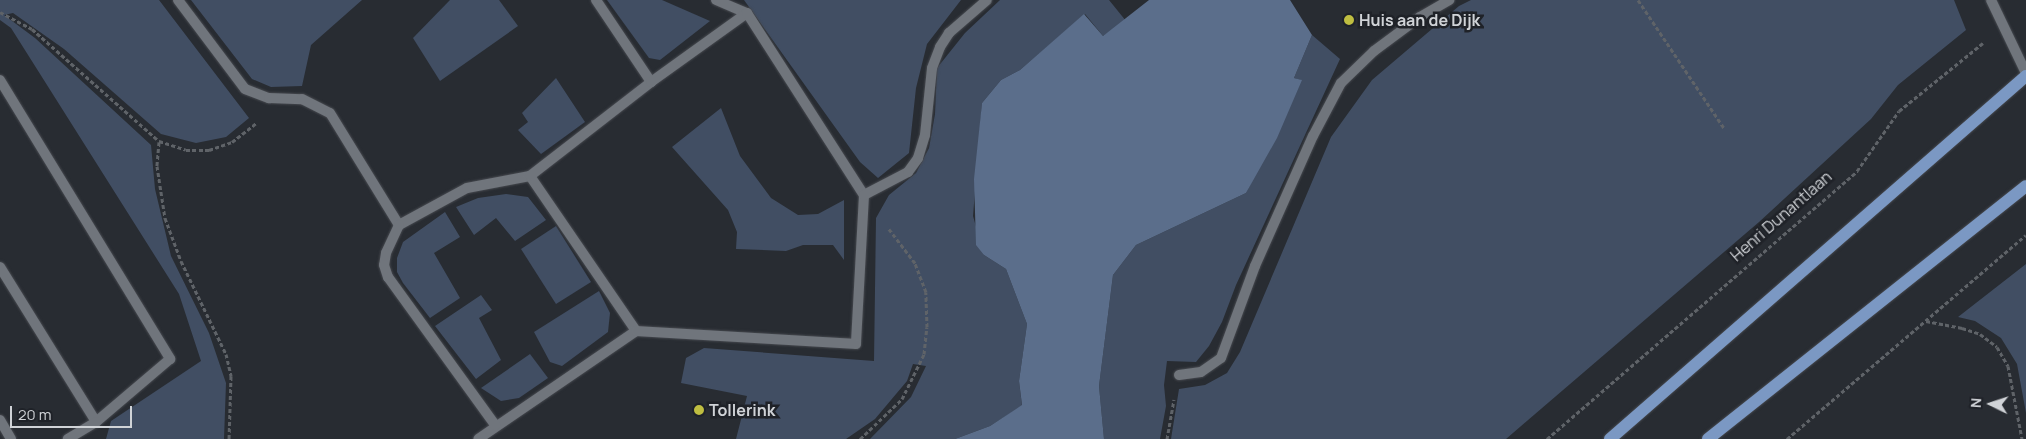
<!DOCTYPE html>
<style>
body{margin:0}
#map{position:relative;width:2026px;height:439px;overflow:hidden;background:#282c32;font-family:Manrope,sans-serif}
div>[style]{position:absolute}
.green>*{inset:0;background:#414e63}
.water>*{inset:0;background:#5b6e8b}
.path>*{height:3px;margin-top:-1.5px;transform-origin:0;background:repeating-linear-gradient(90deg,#5f6368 0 4px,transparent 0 6.5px)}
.roads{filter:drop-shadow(0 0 1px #46494f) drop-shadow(0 0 1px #46494f)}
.service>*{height:10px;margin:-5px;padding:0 5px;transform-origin:5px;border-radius:5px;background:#70757c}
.minor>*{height:10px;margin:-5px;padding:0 5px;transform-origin:5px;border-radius:5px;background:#70757c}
.tertiary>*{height:10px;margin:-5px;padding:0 5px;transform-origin:5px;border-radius:5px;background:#70757c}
.primary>*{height:12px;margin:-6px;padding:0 6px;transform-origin:6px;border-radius:6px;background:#7b98c3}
.dots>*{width:14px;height:14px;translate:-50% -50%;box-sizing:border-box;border:2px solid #1f2228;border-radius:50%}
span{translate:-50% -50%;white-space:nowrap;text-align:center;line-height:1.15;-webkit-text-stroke:5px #1f2228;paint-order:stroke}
.poi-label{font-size:16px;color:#d0d3d7;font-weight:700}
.left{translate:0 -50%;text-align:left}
.street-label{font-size:16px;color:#d0d3d7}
.north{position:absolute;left:1966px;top:379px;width:50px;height:50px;-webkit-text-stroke:4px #1f2228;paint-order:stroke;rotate:274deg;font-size:14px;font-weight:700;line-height:20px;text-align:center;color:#d0d3d7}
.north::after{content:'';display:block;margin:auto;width:18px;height:22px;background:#d0d3d7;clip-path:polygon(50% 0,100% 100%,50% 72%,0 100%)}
.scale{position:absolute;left:10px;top:406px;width:122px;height:22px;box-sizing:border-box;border:2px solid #d0d3d7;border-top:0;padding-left:6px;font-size:15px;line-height:18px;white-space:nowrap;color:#d0d3d7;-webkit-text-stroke:4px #1f2228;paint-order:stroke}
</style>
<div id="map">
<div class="green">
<i style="clip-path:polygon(0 0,159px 0,249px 118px,226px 137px,196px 143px,161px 134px,64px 49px,13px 13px,4px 15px,35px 38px,151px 145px,155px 189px,171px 256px,209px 333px,226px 383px,224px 439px,106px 439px,111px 421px,201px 361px,179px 294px,11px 28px,0 20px)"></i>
<i style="clip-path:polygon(191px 0,362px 0,311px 45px,302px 86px,271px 87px,252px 79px)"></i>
<i style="clip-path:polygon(450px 0,499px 0,518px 26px,440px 81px,413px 38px)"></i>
<i style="clip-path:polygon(607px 0,662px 0,710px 21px,660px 60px,649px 58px)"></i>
<i style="clip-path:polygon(744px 0,961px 0,927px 44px,916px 88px,909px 153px,878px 178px,860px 162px)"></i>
<i style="clip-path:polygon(1000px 0,1109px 0,1126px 21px,1103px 36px,1085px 14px,1020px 70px,1001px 80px,982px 103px,973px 216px,984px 255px,1006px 269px,1027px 324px,1019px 381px,1022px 406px,990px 426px,955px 439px,870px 439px,911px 397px,926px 366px,913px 364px,907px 381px,875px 419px,846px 439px,736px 439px,747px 396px,681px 383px,686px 358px,704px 348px,874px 361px,876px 218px,889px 195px,916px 173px,929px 148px,935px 114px,937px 68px,965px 33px)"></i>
<i style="clip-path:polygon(1471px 0,1954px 0,1966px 30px,1898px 85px,1871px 119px,1759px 222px,1506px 439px,1171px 439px,1179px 389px,1205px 385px,1227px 373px,1240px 352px,1331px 137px,1372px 80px,1459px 6px)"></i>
<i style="clip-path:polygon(1312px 35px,1340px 59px,1236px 285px,1222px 322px,1209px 346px,1196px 362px,1167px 361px,1164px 385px,1166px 406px,1160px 439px,1104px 439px,1099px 386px,1113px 275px,1136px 245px,1246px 193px,1301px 80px,1294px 78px)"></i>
<i style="clip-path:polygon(556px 78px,585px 122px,541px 154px,518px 130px,528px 122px,522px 113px)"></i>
<i style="clip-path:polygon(721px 108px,740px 156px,771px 198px,798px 215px,818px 214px,844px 200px,844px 260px,833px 245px,803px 245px,786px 251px,736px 249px,737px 232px,728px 210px,672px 147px)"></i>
<i style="clip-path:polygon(506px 194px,528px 197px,546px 220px,515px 241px,496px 218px,474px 235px,456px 207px,478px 198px)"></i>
<i style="clip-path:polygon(445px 212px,460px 237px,434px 253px,460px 298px,430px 318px,403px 283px,397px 272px,397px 258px,403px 242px)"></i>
<i style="clip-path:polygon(556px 226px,591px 282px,556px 304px,521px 249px)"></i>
<i style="clip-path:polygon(2026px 264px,2026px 413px,2017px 364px,2001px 338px,1975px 321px,1958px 317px)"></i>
<i style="clip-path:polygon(599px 291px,610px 313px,608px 332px,562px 366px,550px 362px,534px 332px)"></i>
<i style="clip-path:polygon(481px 295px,492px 310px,479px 318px,501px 360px,476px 379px,435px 326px)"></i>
<i style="clip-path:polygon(530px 354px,548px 378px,519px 398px,501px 401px,481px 388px)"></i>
</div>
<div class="water">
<i style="clip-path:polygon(1149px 0,1290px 0,1312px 35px,1294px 78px,1302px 80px,1277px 138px,1246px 193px,1136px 245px,1113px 275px,1099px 386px,1104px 439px,955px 439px,990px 426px,1022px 405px,1019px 381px,1027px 324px,1006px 269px,984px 255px,976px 245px,974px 179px,982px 103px,1001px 80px,1020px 70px,1084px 14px,1103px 36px)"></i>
</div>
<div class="path">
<i style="left:1638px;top:0;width:154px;rotate:56.1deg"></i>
<i style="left:0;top:12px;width:36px;rotate:28deg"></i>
<i style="left:32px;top:29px;width:169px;rotate:41.4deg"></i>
<i style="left:159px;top:141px;width:28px;rotate:18deg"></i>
<i style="left:186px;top:150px;width:23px"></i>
<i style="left:209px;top:150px;width:24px;rotate:-19deg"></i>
<i style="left:232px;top:142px;width:31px;rotate:-38deg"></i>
<i style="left:159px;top:142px;width:24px;rotate:95deg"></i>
<i style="left:157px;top:166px;width:53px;rotate:81.3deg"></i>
<i style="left:165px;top:218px;width:46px;rotate:69.6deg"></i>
<i style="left:181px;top:261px;width:103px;rotate:64.2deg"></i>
<i style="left:226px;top:354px;width:23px;rotate:77deg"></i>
<i style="left:231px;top:376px;width:63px;rotate:91.8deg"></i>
<i style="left:1926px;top:321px;width:37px;rotate:11deg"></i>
<i style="left:1962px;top:328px;width:19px;rotate:18deg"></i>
<i style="left:1980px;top:334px;width:21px;rotate:37deg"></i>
<i style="left:1997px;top:347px;width:22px;rotate:60deg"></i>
<i style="left:2008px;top:366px;width:74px;rotate:79.1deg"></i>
<i style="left:860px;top:439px;width:58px;rotate:-43.6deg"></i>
<i style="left:902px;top:399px;width:50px;rotate:-63.9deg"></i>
<i style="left:924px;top:354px;width:27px;rotate:-84deg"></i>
<i style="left:927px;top:327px;width:35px;rotate:-92deg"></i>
<i style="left:926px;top:292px;width:31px;rotate:-111deg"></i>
<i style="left:915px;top:263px;width:43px;rotate:-127.4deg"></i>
<i style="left:1167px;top:439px;width:40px;rotate:-80deg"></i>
<i style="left:1547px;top:439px;width:410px;rotate:-40.8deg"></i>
<i style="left:1857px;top:171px;width:73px;rotate:-55deg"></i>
<i style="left:1899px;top:111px;width:108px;rotate:-39deg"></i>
<i style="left:1787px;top:439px;width:314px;rotate:-40.5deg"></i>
</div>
<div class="roads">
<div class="service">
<i style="left:0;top:80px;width:327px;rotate:58.6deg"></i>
<i style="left:170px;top:359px;width:97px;rotate:139.6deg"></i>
<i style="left:0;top:267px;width:182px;rotate:58.2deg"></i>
<i style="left:96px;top:422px;width:33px;rotate:149deg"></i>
</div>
<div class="minor">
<i style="left:178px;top:0;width:111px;rotate:53deg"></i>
<i style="left:245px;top:89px;width:26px;rotate:21deg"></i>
<i style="left:269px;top:98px;width:33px;rotate:2deg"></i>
<i style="left:302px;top:99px;width:31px;rotate:27deg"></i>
<i style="left:330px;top:113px;width:132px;rotate:58.4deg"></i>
<i style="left:399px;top:225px;width:77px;rotate:-28.6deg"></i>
<i style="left:467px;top:188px;width:64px;rotate:-10.8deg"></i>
<i style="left:530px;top:176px;width:188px;rotate:55.6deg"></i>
<i style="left:636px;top:331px;width:191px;rotate:145.6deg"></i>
<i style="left:596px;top:0;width:99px;rotate:56.1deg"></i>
<i style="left:716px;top:0;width:34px;rotate:23deg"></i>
<i style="left:530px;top:176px;width:153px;rotate:-37.8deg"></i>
<i style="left:651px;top:82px;width:118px;rotate:-35.7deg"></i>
<i style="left:747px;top:13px;width:216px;rotate:57.3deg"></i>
<i style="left:864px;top:195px;width:149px;rotate:93.1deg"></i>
<i style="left:856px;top:344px;width:220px;rotate:-176.6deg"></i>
<i style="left:864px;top:195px;width:50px;rotate:-27.6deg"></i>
<i style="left:908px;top:172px;width:17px;rotate:-54deg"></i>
<i style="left:918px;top:158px;width:24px;rotate:-73deg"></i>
<i style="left:925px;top:135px;width:67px;rotate:-84deg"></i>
<i style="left:932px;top:68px;width:22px;rotate:-69deg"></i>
<i style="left:940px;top:47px;width:17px;rotate:-57deg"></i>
<i style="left:949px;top:33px;width:50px;rotate:-41deg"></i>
<i style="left:399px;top:225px;width:31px;rotate:115deg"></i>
<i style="left:386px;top:253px;width:12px;rotate:99deg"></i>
<i style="left:384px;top:265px;width:13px;rotate:72deg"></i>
<i style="left:388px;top:277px;width:183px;rotate:54.1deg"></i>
<i style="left:1179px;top:375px;width:22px;rotate:-8deg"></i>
<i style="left:1201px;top:372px;width:24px;rotate:-35deg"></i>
<i style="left:1221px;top:358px;width:98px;rotate:-69.7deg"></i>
<i style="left:1255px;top:266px;width:142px;rotate:-66deg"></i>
<i style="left:1313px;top:136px;width:60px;rotate:-62.2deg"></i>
<i style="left:1341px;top:83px;width:46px;rotate:-44.1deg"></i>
<i style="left:1374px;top:51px;width:57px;rotate:-36.5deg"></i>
<i style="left:1420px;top:17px;width:34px;rotate:-30deg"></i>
<i style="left:0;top:420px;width:22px;rotate:60deg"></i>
</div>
<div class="tertiary">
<i style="left:1991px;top:0;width:81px;rotate:64.4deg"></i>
</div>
<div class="primary">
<i style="left:1610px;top:439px;width:552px;rotate:-41.11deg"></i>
<i style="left:1708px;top:439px;width:406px;rotate:-38.5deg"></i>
</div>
</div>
<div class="dots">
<i style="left:1349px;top:20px;background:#bfbe41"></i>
<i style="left:699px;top:410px;background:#bfbe41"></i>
</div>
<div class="poi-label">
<span class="left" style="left:1359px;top:20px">Huis aan de Dijk</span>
<span class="left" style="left:709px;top:410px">Tollerink</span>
</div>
<div class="street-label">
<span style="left:1781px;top:216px;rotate:-41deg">Henri Dunantlaan</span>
</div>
<div class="north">N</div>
<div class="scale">20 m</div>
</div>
